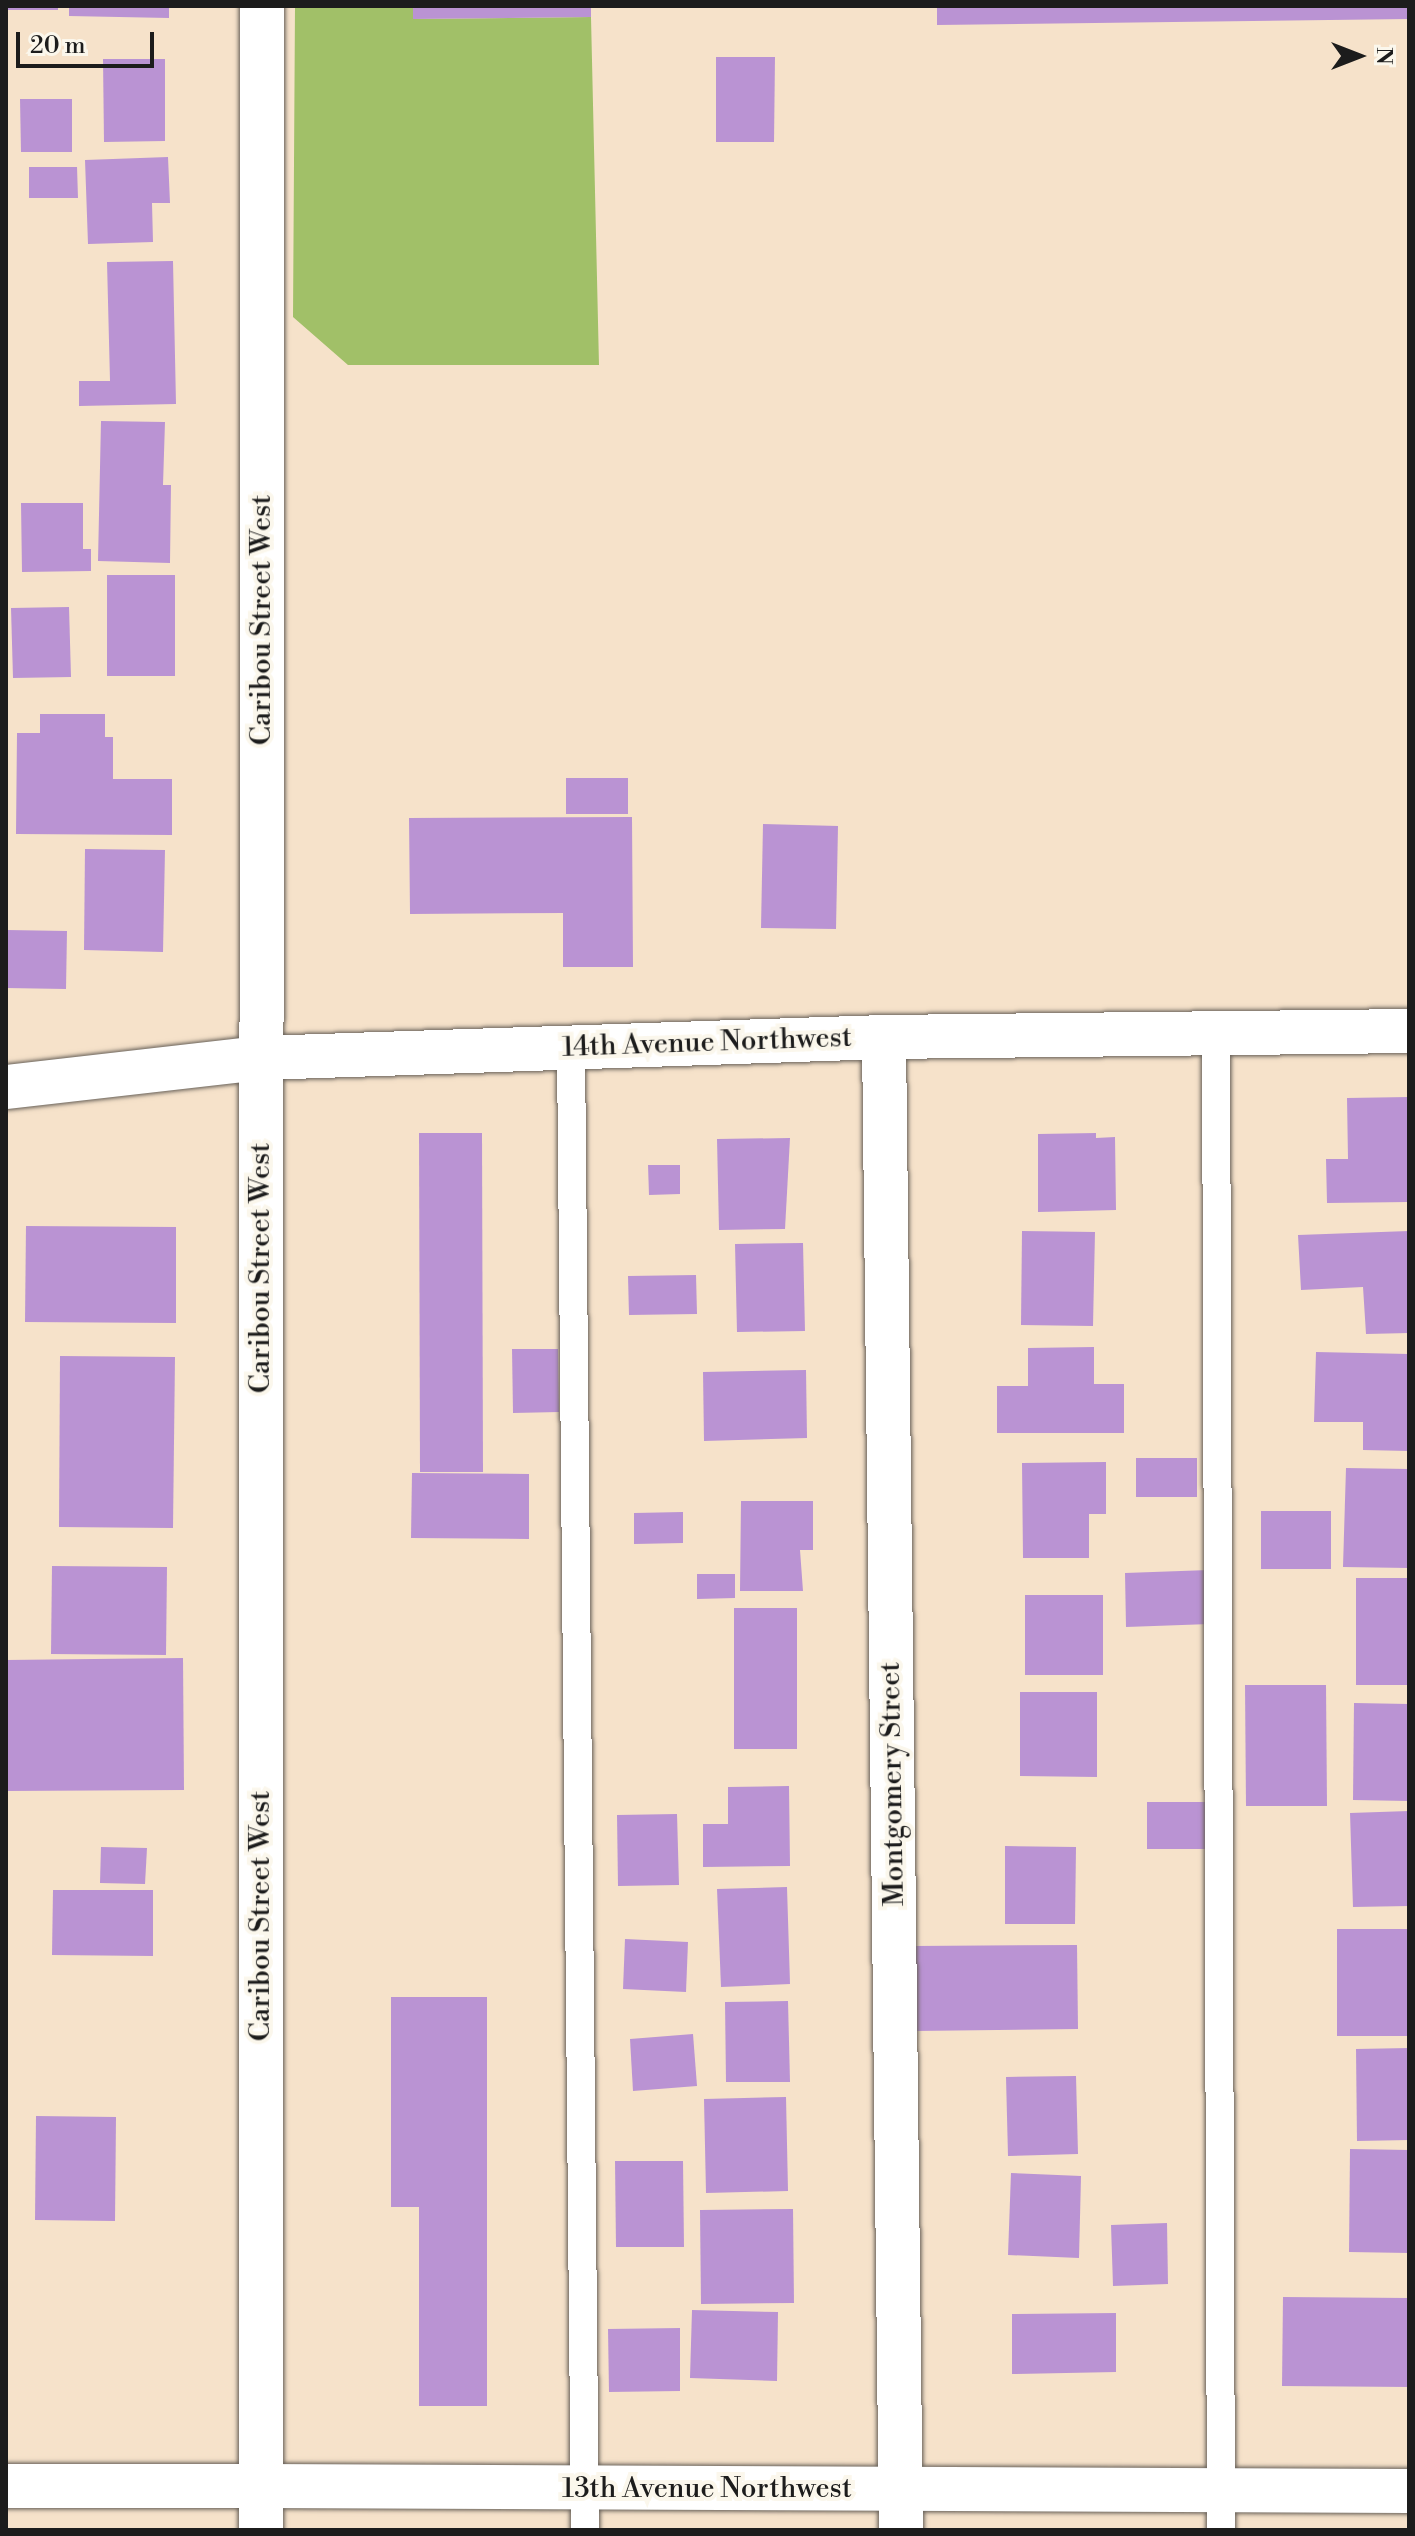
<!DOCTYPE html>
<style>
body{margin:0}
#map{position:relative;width:1415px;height:2536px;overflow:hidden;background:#f6e2ca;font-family:"Libre Bodoni",serif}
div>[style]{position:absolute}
.green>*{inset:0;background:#a1c068}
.building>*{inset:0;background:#ba93d3}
.roads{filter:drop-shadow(0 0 2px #686159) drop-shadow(0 0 2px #686159)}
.lane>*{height:28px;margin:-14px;padding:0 14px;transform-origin:14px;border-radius:14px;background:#fff}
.street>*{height:44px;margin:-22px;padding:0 22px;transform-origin:22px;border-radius:22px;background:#fff}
.secondary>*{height:44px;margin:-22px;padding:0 22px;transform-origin:22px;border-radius:22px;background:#fff}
span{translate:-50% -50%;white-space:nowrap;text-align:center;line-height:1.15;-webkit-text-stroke:8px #fbf7ec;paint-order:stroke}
.street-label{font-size:28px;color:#1c1c1c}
.frame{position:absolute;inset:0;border:8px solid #1c1c1c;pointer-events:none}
.north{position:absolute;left:1319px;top:16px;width:80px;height:80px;-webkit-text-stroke:6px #fbf7ec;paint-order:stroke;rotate:90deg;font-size:22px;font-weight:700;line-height:32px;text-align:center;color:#1c1c1c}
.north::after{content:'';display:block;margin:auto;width:28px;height:36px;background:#1c1c1c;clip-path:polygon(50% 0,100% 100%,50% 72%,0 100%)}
.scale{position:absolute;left:16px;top:32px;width:138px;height:36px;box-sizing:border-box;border:4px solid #1c1c1c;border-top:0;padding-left:10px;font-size:24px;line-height:28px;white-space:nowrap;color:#1c1c1c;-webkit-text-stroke:6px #fbf7ec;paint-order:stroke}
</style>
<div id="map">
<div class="green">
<i style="clip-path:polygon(295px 6px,413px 6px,413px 19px,591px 17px,599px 365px,348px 365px,293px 317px)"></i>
</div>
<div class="building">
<i style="clip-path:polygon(6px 6px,58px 6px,58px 10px,6px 10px)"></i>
<i style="clip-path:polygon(69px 6px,169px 6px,169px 18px,69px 16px)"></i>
<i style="clip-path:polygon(413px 6px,591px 6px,591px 17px,413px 19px)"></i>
<i style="clip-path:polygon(937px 6px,1409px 6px,1409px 19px,937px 25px)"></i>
<i style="clip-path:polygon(716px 57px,775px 57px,774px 142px,716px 142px)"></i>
<i style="clip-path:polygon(103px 59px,165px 59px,165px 141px,104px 142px)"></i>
<i style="clip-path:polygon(20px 99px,72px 99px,72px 152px,21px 152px)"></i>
<i style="clip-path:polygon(168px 157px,170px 203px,152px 203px,153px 242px,88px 244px,85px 160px)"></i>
<i style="clip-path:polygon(29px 167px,77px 167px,78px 198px,29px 198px)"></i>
<i style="clip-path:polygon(173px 261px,176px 404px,79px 406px,79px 381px,110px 381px,107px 262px)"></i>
<i style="clip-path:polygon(101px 421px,165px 422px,163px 485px,171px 485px,170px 563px,98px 561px)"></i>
<i style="clip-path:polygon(21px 503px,83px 503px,83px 549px,91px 549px,91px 571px,22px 572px)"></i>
<i style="clip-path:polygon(107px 575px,175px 575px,175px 676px,107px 676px)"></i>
<i style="clip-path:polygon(69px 607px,71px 677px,13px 678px,11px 608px)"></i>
<i style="clip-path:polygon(40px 714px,105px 714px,105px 737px,113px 737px,113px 779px,172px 779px,172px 835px,16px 834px,17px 733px,40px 733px)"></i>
<i style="clip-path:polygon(566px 778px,628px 778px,628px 814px,566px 814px)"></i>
<i style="clip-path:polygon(632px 817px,633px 967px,563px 967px,563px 913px,410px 914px,409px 818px)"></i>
<i style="clip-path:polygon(763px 824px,838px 826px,836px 929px,761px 928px)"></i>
<i style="clip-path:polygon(85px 849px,165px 850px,163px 952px,84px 950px)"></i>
<i style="clip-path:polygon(7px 930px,67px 931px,66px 989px,6px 988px)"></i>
<i style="clip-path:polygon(1409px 1097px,1409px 1202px,1327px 1203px,1326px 1159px,1348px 1159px,1347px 1098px)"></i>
<i style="clip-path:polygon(419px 1133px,482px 1133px,483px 1472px,420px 1472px)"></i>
<i style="clip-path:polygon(1096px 1133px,1096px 1138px,1115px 1137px,1116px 1210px,1038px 1212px,1038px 1134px)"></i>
<i style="clip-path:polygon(790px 1138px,785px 1229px,719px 1230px,717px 1139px)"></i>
<i style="clip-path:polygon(648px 1165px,680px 1165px,680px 1194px,649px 1195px)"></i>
<i style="clip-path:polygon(26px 1226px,176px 1227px,176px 1323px,25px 1322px)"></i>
<i style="clip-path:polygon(1022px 1231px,1095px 1232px,1093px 1326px,1021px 1325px)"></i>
<i style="clip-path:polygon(1409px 1231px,1409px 1333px,1366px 1334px,1363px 1287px,1301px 1290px,1298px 1235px)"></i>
<i style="clip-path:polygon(803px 1243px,805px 1331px,737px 1332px,735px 1244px)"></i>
<i style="clip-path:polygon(696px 1275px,697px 1314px,629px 1315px,628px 1276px)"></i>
<i style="clip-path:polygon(1094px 1347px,1094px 1384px,1124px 1384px,1124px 1433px,997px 1433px,997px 1386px,1028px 1386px,1028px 1348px)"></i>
<i style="clip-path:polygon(512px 1349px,558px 1349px,559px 1412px,513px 1413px)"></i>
<i style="clip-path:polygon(1316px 1352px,1409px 1354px,1409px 1451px,1363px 1450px,1363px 1422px,1314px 1422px)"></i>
<i style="clip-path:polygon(60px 1356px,175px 1357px,173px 1528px,59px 1527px)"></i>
<i style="clip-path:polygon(806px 1370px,807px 1438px,704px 1441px,703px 1372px)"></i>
<i style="clip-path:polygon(1136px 1458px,1197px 1458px,1197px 1497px,1136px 1497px)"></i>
<i style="clip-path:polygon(1106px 1462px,1106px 1514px,1089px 1514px,1089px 1558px,1023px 1558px,1022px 1463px)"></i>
<i style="clip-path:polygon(1346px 1468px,1409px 1469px,1409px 1568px,1343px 1567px)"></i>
<i style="clip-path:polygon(412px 1473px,529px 1474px,529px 1539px,411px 1538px)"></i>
<i style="clip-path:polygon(741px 1501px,813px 1501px,813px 1550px,800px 1550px,803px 1591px,740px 1591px)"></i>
<i style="clip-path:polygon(1261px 1511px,1331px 1511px,1331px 1569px,1261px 1569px)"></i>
<i style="clip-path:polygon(683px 1512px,683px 1543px,634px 1544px,634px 1513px)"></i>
<i style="clip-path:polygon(52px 1566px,167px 1567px,166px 1655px,51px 1654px)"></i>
<i style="clip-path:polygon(1209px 1570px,1210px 1624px,1126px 1627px,1125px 1573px)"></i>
<i style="clip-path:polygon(697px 1574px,735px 1574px,735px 1598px,697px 1599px)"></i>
<i style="clip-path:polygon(1356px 1578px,1409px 1578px,1409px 1685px,1356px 1685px)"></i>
<i style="clip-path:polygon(1025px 1595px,1103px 1595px,1103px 1675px,1025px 1675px)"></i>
<i style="clip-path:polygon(734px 1608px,797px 1608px,797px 1749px,734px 1749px)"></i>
<i style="clip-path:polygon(183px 1658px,184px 1790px,6px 1791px,6px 1660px)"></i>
<i style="clip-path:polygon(1245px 1685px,1326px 1685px,1327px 1806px,1246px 1806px)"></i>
<i style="clip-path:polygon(1020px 1692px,1097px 1692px,1097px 1777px,1020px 1776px)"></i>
<i style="clip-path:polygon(1354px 1703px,1409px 1704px,1409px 1801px,1353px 1800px)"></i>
<i style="clip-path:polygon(789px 1786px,790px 1866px,703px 1867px,703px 1824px,728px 1824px,728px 1787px)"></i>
<i style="clip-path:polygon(1147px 1802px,1208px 1802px,1208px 1849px,1147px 1849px)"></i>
<i style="clip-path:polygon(1409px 1811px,1409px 1906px,1353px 1907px,1350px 1813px)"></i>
<i style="clip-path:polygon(677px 1814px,679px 1885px,618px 1886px,617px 1815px)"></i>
<i style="clip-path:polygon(1005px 1846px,1076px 1847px,1075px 1924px,1005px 1924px)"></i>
<i style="clip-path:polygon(101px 1847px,147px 1848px,145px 1884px,100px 1883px)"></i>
<i style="clip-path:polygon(787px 1887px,790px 1984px,721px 1987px,717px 1889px)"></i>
<i style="clip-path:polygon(53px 1890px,153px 1890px,153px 1956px,52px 1955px)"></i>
<i style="clip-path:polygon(1337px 1929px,1409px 1929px,1409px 2036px,1337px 2036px)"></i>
<i style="clip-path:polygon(625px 1939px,688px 1942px,686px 1992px,623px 1989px)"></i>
<i style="clip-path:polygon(1077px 1945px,1078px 2029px,915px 2031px,914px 1946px)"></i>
<i style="clip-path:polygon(391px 1997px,487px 1997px,487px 2406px,419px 2406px,419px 2207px,391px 2207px)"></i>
<i style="clip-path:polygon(788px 2001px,790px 2082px,726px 2082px,725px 2002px)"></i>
<i style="clip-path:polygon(693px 2034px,697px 2086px,633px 2091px,630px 2039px)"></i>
<i style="clip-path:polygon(1409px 2048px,1409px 2140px,1357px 2141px,1356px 2049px)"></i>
<i style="clip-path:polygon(1076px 2076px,1078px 2154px,1008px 2156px,1006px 2077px)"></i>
<i style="clip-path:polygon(786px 2097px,788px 2191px,706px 2193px,704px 2099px)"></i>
<i style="clip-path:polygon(36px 2116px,116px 2117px,115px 2221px,35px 2220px)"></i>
<i style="clip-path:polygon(1350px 2149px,1409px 2150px,1409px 2253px,1349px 2252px)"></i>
<i style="clip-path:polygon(615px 2161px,683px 2161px,684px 2247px,616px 2247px)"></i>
<i style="clip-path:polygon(1011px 2173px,1081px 2176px,1079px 2258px,1008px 2255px)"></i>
<i style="clip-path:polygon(793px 2209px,794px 2303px,701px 2304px,700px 2210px)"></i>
<i style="clip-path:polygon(1167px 2223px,1168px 2284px,1113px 2286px,1111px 2225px)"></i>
<i style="clip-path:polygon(1283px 2297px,1409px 2298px,1409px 2387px,1282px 2386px)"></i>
<i style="clip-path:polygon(692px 2310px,778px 2312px,777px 2381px,690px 2378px)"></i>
<i style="clip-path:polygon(1116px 2313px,1116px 2372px,1012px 2374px,1012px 2314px)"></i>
<i style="clip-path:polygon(680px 2328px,680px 2391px,609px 2392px,608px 2329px)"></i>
</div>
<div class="roads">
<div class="lane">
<i style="left:1216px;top:1032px;width:1498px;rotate:89.81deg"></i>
<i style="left:571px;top:1048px;width:1482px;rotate:89.46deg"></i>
</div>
<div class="street">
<i style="left:884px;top:1037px;width:1493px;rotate:89.35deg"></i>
<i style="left:6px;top:1087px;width:257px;rotate:-6.5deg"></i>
<i style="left:261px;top:1058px;width:623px;rotate:-1.93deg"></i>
<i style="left:884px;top:1037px;width:525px;rotate:-0.65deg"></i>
<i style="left:6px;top:2486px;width:255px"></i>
</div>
<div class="secondary">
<i style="left:261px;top:2486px;width:1148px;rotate:0.25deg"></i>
<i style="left:261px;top:2530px;width:2524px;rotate:-89.98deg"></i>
</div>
</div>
<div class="street-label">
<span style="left:262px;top:620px;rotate:-90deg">Caribou Street West</span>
<span style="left:707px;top:1043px;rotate:-2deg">14th Avenue Northwest</span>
<span style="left:261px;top:1268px;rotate:-90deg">Caribou Street West</span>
<span style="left:893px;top:1784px;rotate:-91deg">Montgomery Street</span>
<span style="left:261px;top:1916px;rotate:-90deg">Caribou Street West</span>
<span style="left:707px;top:2489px">13th Avenue Northwest</span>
</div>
<div class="frame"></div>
<div class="north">N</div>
<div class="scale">20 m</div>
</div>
